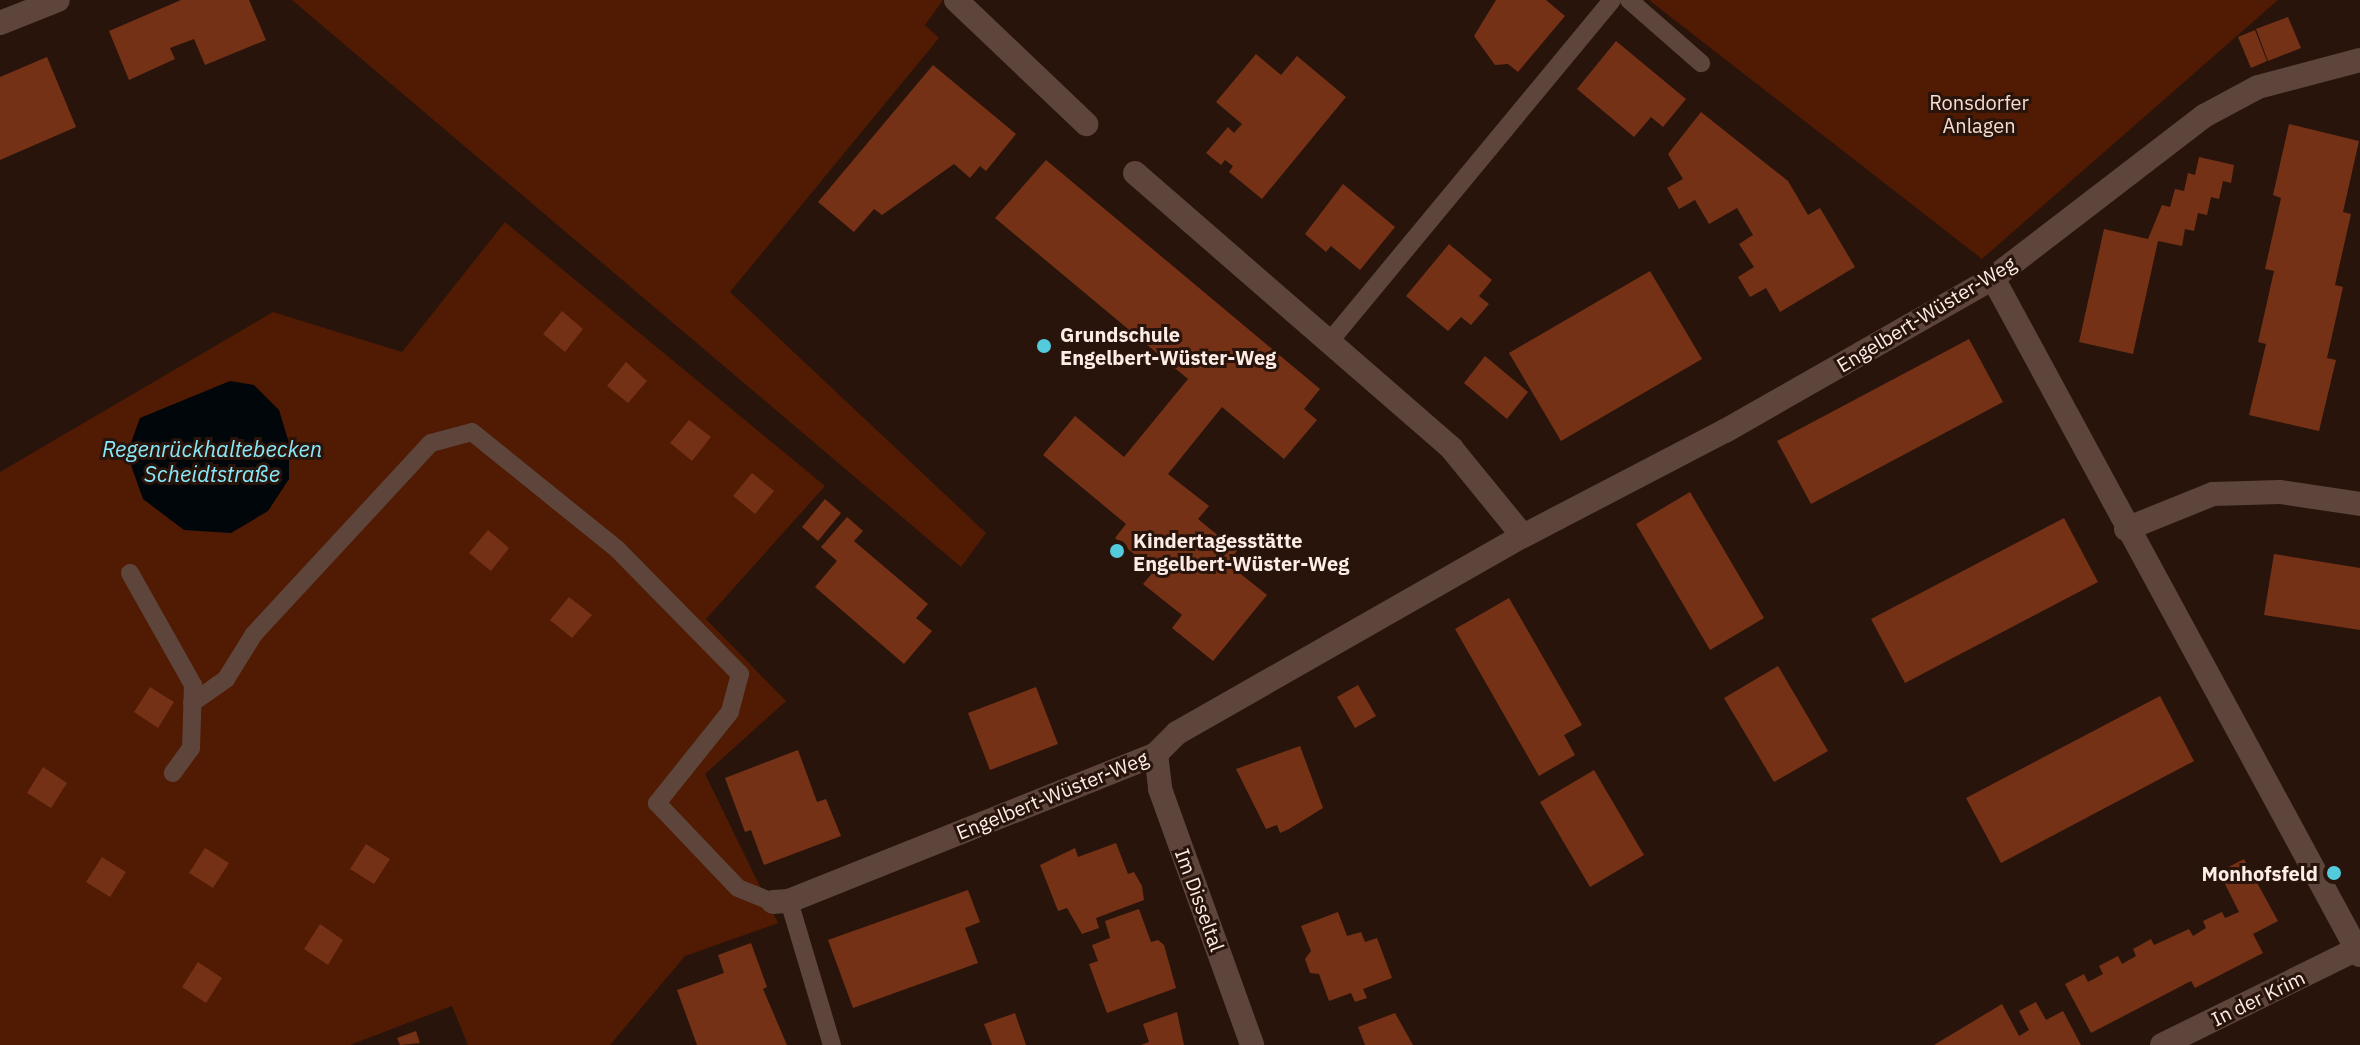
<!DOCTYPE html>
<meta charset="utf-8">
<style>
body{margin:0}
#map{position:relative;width:2360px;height:1045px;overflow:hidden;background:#29140c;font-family:"IBM Plex Sans",sans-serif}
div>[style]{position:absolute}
.green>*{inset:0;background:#501a03}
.water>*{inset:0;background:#000609}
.building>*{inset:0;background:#743115}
.lane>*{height:18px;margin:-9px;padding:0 9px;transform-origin:9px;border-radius:9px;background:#5e453b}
.street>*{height:24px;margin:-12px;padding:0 12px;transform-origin:12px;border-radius:12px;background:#5e453b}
.dots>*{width:22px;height:22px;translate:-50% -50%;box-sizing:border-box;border:4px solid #29140c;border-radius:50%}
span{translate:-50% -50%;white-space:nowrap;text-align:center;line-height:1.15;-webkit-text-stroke:6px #29140c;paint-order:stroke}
.park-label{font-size:20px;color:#f5dbd1}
.street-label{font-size:20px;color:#fdede7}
.poi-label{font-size:20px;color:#fdede7;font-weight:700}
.left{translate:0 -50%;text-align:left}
.right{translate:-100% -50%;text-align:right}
.water-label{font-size:22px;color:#88e9fa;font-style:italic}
</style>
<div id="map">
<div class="green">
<i style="clip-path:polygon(292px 0,943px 0,925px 25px,939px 38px,730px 292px,986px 533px,961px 567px)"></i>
<i style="clip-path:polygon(1649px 0,2278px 0,1982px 259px)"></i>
<i style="clip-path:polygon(505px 222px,825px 486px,706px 619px,786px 701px,705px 774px,778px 923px,685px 956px,610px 1045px,468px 1045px,452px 1006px,350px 1045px,0 1045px,0 472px,273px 312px,402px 352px)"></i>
</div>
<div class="water">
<i style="clip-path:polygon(230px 381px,254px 385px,279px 410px,289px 443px,289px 479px,268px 511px,231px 533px,184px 530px,143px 499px,127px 454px,140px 418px)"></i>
</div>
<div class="building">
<i style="clip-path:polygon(181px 0,249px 0,266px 40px,205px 65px,194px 39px,170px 48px,175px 59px,129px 80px,109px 31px)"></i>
<i style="clip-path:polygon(1496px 0,1546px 0,1565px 16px,1518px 72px,1508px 64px,1495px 65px,1474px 36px)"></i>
<i style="clip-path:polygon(2288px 17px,2301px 48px,2268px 61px,2256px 29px)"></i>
<i style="clip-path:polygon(2255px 30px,2267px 61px,2251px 68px,2238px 37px)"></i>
<i style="clip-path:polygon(1616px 41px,1686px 99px,1663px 127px,1651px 117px,1634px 137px,1577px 89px)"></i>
<i style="clip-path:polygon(1256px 54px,1281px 75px,1297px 56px,1346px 97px,1262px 199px,1229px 172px,1233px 166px,1225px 160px,1221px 165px,1206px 153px,1228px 127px,1234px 133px,1242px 124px,1216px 102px)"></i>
<i style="clip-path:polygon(47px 57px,76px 127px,0 160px,0 77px)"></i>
<i style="clip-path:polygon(933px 65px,1016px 134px,986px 171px,980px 166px,970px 178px,954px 164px,882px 215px,874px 209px,854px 232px,818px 202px)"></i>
<i style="clip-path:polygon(1701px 112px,1788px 181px,1808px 215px,1820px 208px,1855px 267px,1780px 312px,1766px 288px,1750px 297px,1738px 277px,1754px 267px,1739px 244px,1753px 235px,1737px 208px,1709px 224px,1695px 200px,1679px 209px,1667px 188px,1683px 179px,1668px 154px)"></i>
<i style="clip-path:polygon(2289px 124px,2359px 141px,2343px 212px,2351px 214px,2335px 285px,2343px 287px,2327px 358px,2336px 360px,2319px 431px,2249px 415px,2266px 344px,2258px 342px,2274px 271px,2265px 269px,2281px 198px,2273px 195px)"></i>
<i style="clip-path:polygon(2199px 157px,2234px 165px,2231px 183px,2223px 181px,2219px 199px,2211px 197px,2207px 215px,2198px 213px,2194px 231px,2185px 229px,2182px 246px,2158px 241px,2133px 354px,2079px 342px,2104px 229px,2148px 239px,2162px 205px,2170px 207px,2175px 189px,2184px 191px,2188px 173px,2195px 175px)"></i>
<i style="clip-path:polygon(1046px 160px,1320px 389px,1304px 409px,1317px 420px,1284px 459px,1222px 407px,1168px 474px,1209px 506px,1198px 519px,1237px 551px,1227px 563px,1267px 595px,1213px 661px,1172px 628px,1182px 615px,1143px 584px,1154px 571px,1115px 538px,1126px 524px,1043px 455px,1075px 416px,1124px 457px,1188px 379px,995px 218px)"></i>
<i style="clip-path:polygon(1343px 184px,1395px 227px,1360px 270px,1331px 246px,1326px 252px,1305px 234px)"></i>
<i style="clip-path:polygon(1449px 244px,1492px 280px,1479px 296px,1489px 304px,1471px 325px,1461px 317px,1448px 331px,1406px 296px)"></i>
<i style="clip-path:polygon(1650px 271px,1702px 359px,1561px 441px,1509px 353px)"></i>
<i style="clip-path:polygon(562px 311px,583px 329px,565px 352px,543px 334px)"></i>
<i style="clip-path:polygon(1969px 339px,2003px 402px,1811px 504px,1777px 441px)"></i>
<i style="clip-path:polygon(1485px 356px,1528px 392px,1507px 419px,1464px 383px)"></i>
<i style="clip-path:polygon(626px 362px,647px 381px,628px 403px,607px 386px)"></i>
<i style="clip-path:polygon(689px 420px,711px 437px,692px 461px,670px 443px)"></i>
<i style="clip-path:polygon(752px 473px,774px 491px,755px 514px,733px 496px)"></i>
<i style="clip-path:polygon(1690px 492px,1764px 618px,1710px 650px,1636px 524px)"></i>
<i style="clip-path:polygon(825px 499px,841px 513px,818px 541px,802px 527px)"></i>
<i style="clip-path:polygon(847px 517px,863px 531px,854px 541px,928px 604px,916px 618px,932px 631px,904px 664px,815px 587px,837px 561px,821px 547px)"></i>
<i style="clip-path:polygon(2064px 518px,2098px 582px,1905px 683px,1871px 619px)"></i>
<i style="clip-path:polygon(488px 530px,509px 548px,491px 571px,469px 553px)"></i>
<i style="clip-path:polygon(2274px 554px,2360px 568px,2360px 630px,2264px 615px)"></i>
<i style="clip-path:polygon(569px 597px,592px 615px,572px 638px,550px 620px)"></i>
<i style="clip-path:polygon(1509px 598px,1582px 725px,1564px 735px,1575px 755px,1539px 776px,1455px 629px)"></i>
<i style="clip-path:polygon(1778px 666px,1828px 751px,1774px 782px,1724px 698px)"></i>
<i style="clip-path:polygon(1358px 685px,1376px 716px,1355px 728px,1337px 697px)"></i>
<i style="clip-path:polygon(150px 687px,174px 702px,158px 728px,134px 712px)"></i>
<i style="clip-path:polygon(1036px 687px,1058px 744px,990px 770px,968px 713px)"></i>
<i style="clip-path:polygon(2160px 696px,2194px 761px,2001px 863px,1966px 798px)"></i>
<i style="clip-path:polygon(1300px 746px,1323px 808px,1289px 829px,1280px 833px,1277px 825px,1266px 829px,1236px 769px)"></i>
<i style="clip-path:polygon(798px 750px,817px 802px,826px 799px,841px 836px,764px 865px,751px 830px,745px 832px,725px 778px)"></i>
<i style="clip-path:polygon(43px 767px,67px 783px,51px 808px,27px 793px)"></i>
<i style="clip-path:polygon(1594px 770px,1644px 855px,1590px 887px,1540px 802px)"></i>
<i style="clip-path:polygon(1116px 843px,1128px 874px,1134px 872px,1142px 886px,1144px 900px,1096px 918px,1099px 928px,1082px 934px,1067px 908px,1058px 911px,1040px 865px,1075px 848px,1078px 857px)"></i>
<i style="clip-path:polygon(366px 844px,390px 859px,374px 884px,350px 869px)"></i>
<i style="clip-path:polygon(205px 848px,229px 863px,213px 888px,189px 873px)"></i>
<i style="clip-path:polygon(102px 857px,126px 872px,110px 897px,86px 882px)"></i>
<i style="clip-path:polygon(2244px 859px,2278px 921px,2253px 934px,2263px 953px,2195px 988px,2191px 981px,2091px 1033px,2065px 984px,2084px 974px,2088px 982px,2103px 974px,2099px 966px,2118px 956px,2122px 964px,2136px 956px,2133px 949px,2151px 939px,2154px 945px,2189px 929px,2193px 936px,2206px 928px,2203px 921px,2222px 912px,2225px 918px,2239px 912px,2219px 872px)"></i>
<i style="clip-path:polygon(968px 890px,980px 922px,965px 928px,978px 963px,853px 1008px,828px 940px)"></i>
<i style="clip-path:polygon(1139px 909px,1151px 942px,1158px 940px,1164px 945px,1176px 988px,1107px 1013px,1089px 964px,1098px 961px,1092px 945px,1110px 938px,1105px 921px)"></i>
<i style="clip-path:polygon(1338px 912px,1347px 936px,1361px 932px,1365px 942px,1377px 938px,1392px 978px,1363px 989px,1367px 998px,1355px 1002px,1351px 993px,1329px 1001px,1319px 974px,1310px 973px,1305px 959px,1311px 951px,1301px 926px)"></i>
<i style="clip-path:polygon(320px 924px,343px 940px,328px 965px,304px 949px)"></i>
<i style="clip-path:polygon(751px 943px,767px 987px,763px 989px,787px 1045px,697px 1045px,677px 990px,724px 973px,718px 955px)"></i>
<i style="clip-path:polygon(198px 962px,222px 978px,206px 1003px,182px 987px)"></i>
<i style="clip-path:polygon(2036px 1002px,2046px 1020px,2063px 1011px,2081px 1045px,1934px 1045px,2002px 1004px,2019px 1036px,2029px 1030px,2019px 1011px)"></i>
<i style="clip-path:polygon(1177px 1012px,1184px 1045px,1141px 1045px,1149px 1042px,1143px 1024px)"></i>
<i style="clip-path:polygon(1015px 1013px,1026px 1045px,992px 1045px,984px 1024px)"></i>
<i style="clip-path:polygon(1395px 1013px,1413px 1045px,1365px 1045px,1358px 1027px)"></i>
<i style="clip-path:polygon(416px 1031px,420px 1043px,400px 1045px,397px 1038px)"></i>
</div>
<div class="lane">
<i style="left:1629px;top:0;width:96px;rotate:41.2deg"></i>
<i style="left:1330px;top:341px;width:442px;rotate:-50.4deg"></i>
<i style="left:130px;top:573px;width:129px;rotate:60.6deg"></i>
<i style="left:193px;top:685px;width:63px;rotate:91.8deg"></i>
<i style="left:191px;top:748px;width:31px;rotate:126deg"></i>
<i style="left:192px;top:703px;width:42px;rotate:-35.2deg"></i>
<i style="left:226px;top:679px;width:53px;rotate:-58.1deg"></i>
<i style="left:254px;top:634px;width:260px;rotate:-47.2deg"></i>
<i style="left:431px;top:443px;width:42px;rotate:-15deg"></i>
<i style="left:472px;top:432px;width:188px;rotate:38.9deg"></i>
<i style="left:618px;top:550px;width:174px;rotate:45.5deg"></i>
<i style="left:740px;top:674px;width:39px;rotate:105deg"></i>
<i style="left:730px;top:712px;width:117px;rotate:128.7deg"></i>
<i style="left:657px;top:803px;width:117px;rotate:46.4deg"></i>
<i style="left:738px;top:888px;width:38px;rotate:22deg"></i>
<i style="left:789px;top:901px;width:150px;rotate:73.4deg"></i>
</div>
<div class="street">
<i style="left:956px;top:0;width:180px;rotate:43.6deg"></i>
<i style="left:0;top:23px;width:62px;rotate:-21.6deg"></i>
<i style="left:1135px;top:173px;width:420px;rotate:41deg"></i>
<i style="left:1452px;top:449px;width:112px;rotate:50.8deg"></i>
<i style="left:1993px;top:278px;width:770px;rotate:61.54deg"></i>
<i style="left:2126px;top:529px;width:94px;rotate:-21.9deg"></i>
<i style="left:2213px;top:494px;width:67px;rotate:-1.7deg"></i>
<i style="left:2280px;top:492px;width:81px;rotate:8.5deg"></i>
<i style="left:1156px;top:754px;width:35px;rotate:83deg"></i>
<i style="left:1160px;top:789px;width:272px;rotate:70.2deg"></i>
<i style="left:773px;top:902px;width:16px;rotate:-4deg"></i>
<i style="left:789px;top:901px;width:395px;rotate:-21.8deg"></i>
<i style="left:1156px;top:754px;width:30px;rotate:-45deg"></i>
<i style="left:1177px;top:733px;width:398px;rotate:-29.7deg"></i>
<i style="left:1523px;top:536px;width:228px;rotate:-27.5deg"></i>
<i style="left:1725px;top:431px;width:309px;rotate:-29.7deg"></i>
<i style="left:1993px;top:278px;width:266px;rotate:-37.5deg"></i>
<i style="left:2204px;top:116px;width:61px;rotate:-28.2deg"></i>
<i style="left:2258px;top:87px;width:106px;rotate:-14.8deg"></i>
<i style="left:2162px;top:1045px;width:215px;rotate:-26.2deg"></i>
</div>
<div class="dots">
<i style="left:1044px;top:346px;background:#54cadd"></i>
<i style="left:1117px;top:551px;background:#54cadd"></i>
<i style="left:2334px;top:873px;background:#54cadd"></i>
</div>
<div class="park-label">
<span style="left:1979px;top:114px">Ronsdorfer<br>Anlagen</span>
</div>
<div class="street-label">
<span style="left:1926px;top:314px;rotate:-31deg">Engelbert-Wüster-Weg</span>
<span style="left:1052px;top:795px;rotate:-22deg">Engelbert-Wüster-Weg</span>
<span style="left:1200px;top:900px;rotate:70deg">Im Disseltal</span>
<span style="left:2258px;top:998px;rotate:-26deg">In der Krim</span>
</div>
<div class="poi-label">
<span class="left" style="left:1060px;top:346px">Grundschule<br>Engelbert-Wüster-Weg</span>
<span class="left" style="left:1133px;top:552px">Kindertagesstätte<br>Engelbert-Wüster-Weg</span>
<span class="right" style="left:2318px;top:873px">Monhofsfeld</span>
</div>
<div class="water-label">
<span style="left:212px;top:461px">Regenrückhaltebecken<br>Scheidtstraße</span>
</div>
</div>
